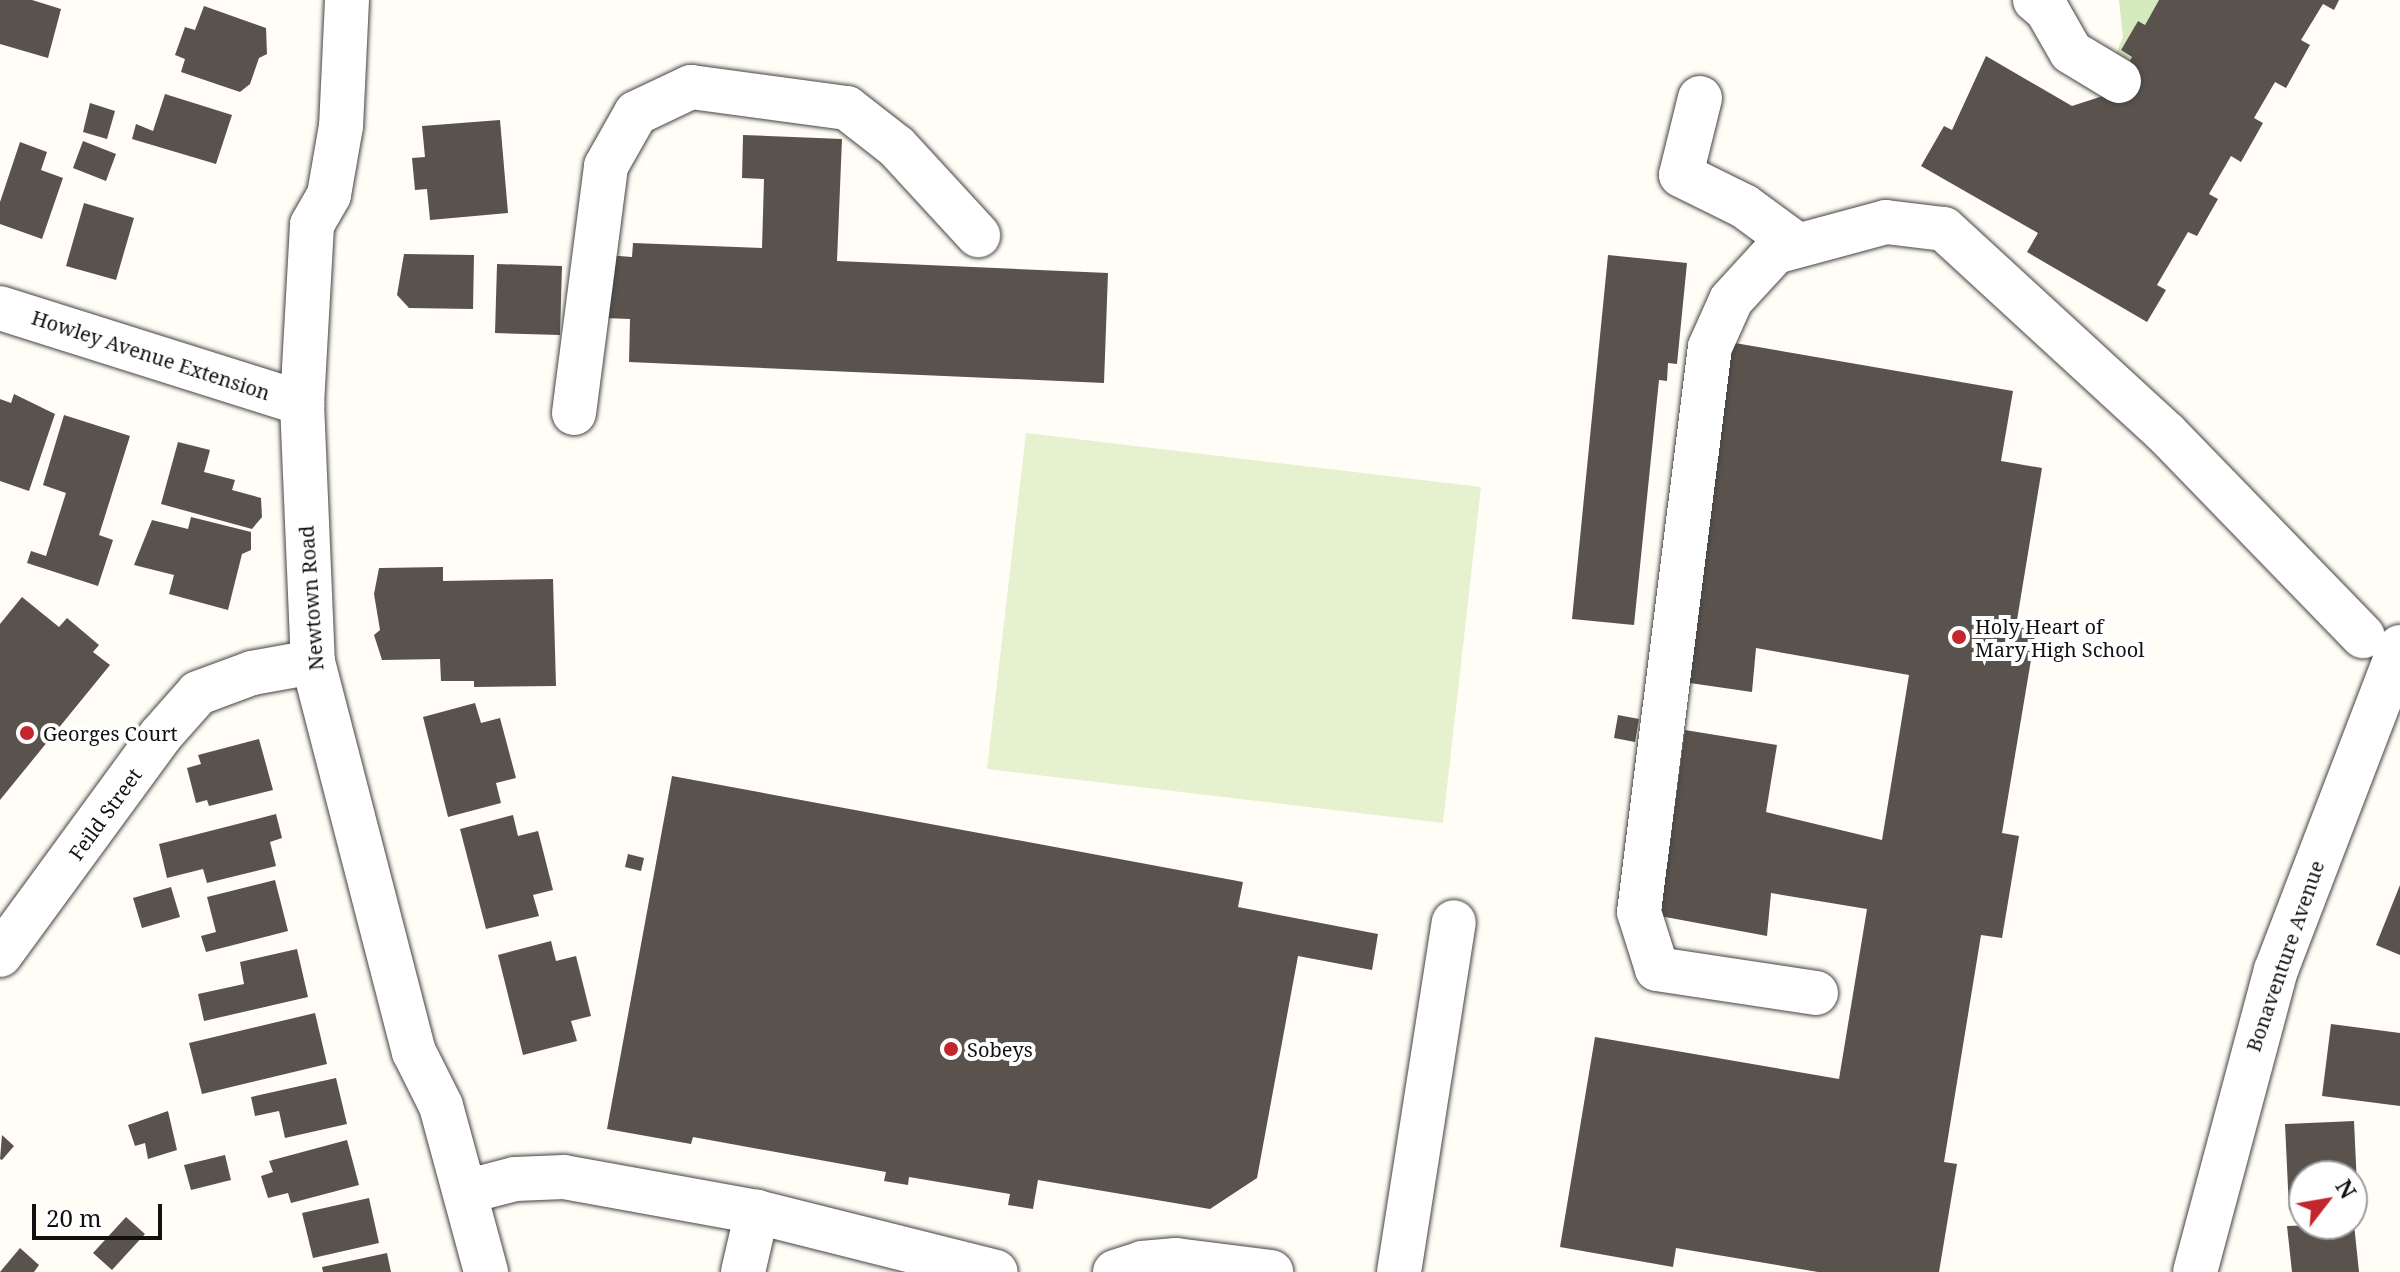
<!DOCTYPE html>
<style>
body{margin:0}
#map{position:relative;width:2400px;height:1272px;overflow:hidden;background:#fffdf5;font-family:"Noto Serif",serif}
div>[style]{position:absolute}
.green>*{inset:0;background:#d5ebbd}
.pitch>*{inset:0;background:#e6f2cf}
.building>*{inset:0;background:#5a524d}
.roads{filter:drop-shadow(0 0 2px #444) drop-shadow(0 0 2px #444)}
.minor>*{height:44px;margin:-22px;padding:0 22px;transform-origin:22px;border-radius:22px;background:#fff}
.dots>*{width:22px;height:22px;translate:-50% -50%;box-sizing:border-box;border:4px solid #fff;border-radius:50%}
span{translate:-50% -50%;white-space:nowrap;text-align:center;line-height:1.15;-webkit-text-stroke:8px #fff;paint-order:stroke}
.street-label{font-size:20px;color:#111}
.poi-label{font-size:20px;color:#111}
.left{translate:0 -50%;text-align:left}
.north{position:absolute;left:2288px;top:1160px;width:80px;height:80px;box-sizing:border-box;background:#fff;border:2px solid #a0a0a0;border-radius:50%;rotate:59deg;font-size:22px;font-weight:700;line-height:32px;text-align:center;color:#111}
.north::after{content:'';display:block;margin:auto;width:28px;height:36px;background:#c4262e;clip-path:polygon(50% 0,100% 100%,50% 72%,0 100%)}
.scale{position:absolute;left:32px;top:1204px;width:130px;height:36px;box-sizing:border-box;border:4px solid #111;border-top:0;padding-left:10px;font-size:24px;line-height:28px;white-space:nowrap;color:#111;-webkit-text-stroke:6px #fff;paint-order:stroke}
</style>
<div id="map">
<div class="green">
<i style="clip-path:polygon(2119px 0,2159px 0,2145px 25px,2138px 21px,2121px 50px,2132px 57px,2128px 66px,2115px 56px,2123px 37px)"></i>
</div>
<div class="pitch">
<i style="clip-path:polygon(1026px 433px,1481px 487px,1443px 823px,987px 769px)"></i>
</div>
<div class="building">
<i style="clip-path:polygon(0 0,32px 0,61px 9px,48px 58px,0 44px)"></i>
<i style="clip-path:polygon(2159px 0,2339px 0,2334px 10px,2323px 4px,2301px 40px,2310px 45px,2286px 88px,2275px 82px,2254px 118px,2263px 123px,2241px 162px,2231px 156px,2209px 194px,2218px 199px,2197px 236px,2188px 232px,2157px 285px,2166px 290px,2147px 322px,2027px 252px,2038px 233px,1921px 166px,1944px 126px,1952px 130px,1986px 56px,2072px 106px,2112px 93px,2132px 57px,2121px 50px,2138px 21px,2145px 25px)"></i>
<i style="clip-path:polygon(204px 6px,266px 28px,267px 54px,259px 58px,250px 84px,240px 92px,181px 72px,185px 59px,175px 55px,185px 27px,195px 30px)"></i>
<i style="clip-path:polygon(165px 94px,232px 115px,216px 164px,132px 139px,136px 124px,153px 131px)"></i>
<i style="clip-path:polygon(90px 103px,115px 111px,107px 139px,83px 132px)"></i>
<i style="clip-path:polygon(500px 120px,508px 213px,430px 220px,427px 189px,415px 190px,412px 158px,425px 157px,422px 126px)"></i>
<i style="clip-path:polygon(743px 135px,842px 139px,837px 261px,1108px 273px,1104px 383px,629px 362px,630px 319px,603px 318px,606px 255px,632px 257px,633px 243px,762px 248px,764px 179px,742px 178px)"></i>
<i style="clip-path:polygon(83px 141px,116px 154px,106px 181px,73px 168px)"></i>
<i style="clip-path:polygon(20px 142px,47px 152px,41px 170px,63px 178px,42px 239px,0 224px,0 202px)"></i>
<i style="clip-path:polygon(84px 203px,134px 218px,116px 280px,66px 266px)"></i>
<i style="clip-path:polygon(404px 254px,474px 255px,473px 309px,409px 308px,397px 295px)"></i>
<i style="clip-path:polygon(1608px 255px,1687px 263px,1677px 364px,1668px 363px,1667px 381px,1659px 380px,1634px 625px,1572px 619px)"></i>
<i style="clip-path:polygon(497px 264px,562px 266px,560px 335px,495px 333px)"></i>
<i style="clip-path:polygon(1729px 342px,2013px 391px,2001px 461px,2042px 468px,2017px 620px,2037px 624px,2002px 833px,2019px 836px,2002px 938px,1981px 935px,1944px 1162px,1957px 1164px,1939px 1272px,1818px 1272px,1676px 1248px,1673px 1267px,1560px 1247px,1595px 1037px,1839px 1079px,1867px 909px,1771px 893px,1767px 936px,1660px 916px,1685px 730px,1777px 745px,1766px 812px,1882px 840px,1909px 675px,1756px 648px,1752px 692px,1676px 681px)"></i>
<i style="clip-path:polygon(14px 394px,55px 414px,29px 491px,0 481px,0 399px,11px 403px)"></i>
<i style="clip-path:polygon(64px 415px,130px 436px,99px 535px,113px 540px,98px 586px,27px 563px,31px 551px,46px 556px,66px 493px,43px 485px)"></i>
<i style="clip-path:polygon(178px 442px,210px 450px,204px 472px,235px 480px,232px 490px,261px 498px,262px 517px,252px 529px,161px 504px)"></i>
<i style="clip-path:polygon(191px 517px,251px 532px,251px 550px,242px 554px,228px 610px,169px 594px,174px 575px,134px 565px,152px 520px,188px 529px)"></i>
<i style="clip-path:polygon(443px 567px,443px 581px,553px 579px,556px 686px,474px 687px,474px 681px,441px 681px,440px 659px,382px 660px,374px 635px,380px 630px,374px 594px,379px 568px)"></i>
<i style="clip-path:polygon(22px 597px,59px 627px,67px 618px,99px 645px,93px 652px,110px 665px,0 800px,0 624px)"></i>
<i style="clip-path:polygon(475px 703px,481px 723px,500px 718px,516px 778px,496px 783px,501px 803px,448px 817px,423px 717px)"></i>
<i style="clip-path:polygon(1618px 715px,1639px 719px,1635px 742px,1614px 738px)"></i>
<i style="clip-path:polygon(259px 739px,273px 790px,209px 806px,207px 800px,196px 803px,187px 768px,201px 764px,198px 755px)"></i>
<i style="clip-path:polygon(672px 776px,1243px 882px,1238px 907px,1378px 934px,1372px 970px,1298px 956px,1257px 1178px,1210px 1209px,1038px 1180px,1033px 1209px,1008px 1205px,1010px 1194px,909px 1177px,908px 1185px,884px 1181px,886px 1172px,693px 1137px,691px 1144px,607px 1129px)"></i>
<i style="clip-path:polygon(276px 814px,282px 838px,270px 842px,276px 866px,207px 883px,203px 869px,167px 878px,159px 844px)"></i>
<i style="clip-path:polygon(513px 815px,518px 836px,538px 831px,553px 890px,533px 895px,539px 916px,486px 929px,460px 829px)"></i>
<i style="clip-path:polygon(628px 854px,644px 858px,641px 871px,625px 867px)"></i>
<i style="clip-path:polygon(275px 880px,288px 931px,206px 952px,201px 936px,216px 932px,207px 897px)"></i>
<i style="clip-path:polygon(2400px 885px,2400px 955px,2376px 945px)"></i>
<i style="clip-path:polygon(171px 887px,180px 917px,142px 928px,133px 898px)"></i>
<i style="clip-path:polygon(551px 941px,556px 961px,576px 956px,591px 1016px,571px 1021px,577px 1041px,523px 1055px,498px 955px)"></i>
<i style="clip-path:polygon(297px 949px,308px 997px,204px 1021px,198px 994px,244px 984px,240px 962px)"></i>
<i style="clip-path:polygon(315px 1013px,327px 1064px,202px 1094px,189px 1043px)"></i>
<i style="clip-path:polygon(2331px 1024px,2400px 1033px,2400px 1106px,2322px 1096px)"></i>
<i style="clip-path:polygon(336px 1078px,347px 1124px,285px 1138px,279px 1111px,255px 1116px,251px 1097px)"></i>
<i style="clip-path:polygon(168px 1111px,177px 1150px,148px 1159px,145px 1143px,135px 1146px,128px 1125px)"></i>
<i style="clip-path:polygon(2354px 1121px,2358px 1207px,2352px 1207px,2352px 1176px,2304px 1176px,2304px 1209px,2289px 1210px,2285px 1124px)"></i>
<i style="clip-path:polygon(2px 1135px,14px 1146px,2px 1160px,0 1159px)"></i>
<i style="clip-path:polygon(347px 1140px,359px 1185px,291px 1203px,288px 1193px,268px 1198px,261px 1176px,273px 1172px,269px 1161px)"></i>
<i style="clip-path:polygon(225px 1155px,231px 1180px,191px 1190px,184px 1165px)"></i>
<i style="clip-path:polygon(369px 1198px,379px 1243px,313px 1258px,302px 1213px)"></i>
<i style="clip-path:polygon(126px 1217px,145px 1234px,112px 1270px,93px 1253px)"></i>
<i style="clip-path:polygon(2354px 1224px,2359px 1272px,2292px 1272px,2287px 1226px)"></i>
<i style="clip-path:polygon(20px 1248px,39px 1265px,34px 1272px,0 1272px)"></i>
<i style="clip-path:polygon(387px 1253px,391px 1272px,323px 1272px,322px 1267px)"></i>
</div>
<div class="roads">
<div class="minor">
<i style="left:347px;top:0;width:126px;rotate:92.7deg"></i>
<i style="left:341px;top:126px;width:70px;rotate:99.9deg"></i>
<i style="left:329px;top:195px;width:34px;rotate:120deg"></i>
<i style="left:312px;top:225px;width:178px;rotate:93.2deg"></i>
<i style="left:302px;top:403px;width:259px;rotate:87.6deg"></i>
<i style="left:313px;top:662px;width:403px;rotate:75.5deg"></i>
<i style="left:414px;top:1052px;width:60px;rotate:63.4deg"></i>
<i style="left:441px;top:1106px;width:172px;rotate:74.8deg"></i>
<i style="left:2035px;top:0;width:16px;rotate:40deg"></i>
<i style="left:2047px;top:10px;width:48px;rotate:60.3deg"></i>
<i style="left:2071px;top:52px;width:56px;rotate:31.1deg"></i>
<i style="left:1700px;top:98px;width:79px;rotate:103.9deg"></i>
<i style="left:1681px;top:175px;width:70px;rotate:26.2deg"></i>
<i style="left:1744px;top:206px;width:66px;rotate:36.3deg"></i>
<i style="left:0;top:308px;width:317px;rotate:17.5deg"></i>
<i style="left:574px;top:413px;width:249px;rotate:-82.6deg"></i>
<i style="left:606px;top:166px;width:61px;rotate:-60.5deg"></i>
<i style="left:636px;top:113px;width:61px;rotate:-25.3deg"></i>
<i style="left:691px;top:87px;width:157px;rotate:7.7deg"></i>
<i style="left:847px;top:108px;width:63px;rotate:38deg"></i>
<i style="left:897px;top:147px;width:120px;rotate:47.4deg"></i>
<i style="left:0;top:955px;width:271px;rotate:-53.8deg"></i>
<i style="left:160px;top:736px;width:57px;rotate:-48.5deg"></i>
<i style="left:198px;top:693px;width:58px;rotate:-20.3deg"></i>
<i style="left:252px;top:673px;width:62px;rotate:-10.2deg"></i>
<i style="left:1816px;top:993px;width:161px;rotate:-171.4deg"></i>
<i style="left:1657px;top:969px;width:60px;rotate:-107.5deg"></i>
<i style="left:1639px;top:912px;width:569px;rotate:-82.84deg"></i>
<i style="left:1710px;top:347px;width:51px;rotate:-65.9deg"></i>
<i style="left:1731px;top:300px;width:65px;rotate:-47.5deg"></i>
<i style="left:1775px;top:252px;width:115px;rotate:-15.1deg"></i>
<i style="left:1886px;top:222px;width:58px;rotate:6.9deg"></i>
<i style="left:1944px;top:229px;width:301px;rotate:42.6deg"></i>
<i style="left:2166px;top:433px;width:283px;rotate:45.9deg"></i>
<i style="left:465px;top:1192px;width:52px;rotate:-14.6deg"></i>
<i style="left:515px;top:1179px;width:49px;rotate:-2.3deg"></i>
<i style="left:564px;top:1177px;width:196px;rotate:10.3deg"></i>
<i style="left:757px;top:1212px;width:246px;rotate:14.1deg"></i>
<i style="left:743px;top:1272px;width:62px;rotate:-76.9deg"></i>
<i style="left:1115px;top:1272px;width:28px;rotate:-18deg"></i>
<i style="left:1142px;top:1263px;width:34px;rotate:-5deg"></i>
<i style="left:1176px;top:1260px;width:96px;rotate:7.2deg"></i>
<i style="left:1399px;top:1272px;width:354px;rotate:-81.1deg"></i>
<i style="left:2195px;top:1272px;width:313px;rotate:-75deg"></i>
<i style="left:2276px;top:970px;width:346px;rotate:-69deg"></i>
</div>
</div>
<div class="dots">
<i style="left:1959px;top:637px;background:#c4262e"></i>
<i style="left:27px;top:733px;background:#c4262e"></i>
<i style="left:951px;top:1049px;background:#c4262e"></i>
</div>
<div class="street-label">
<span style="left:151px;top:355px;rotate:18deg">Howley Avenue Extension</span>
<span style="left:311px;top:598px;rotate:-94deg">Newtown Road</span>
<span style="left:105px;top:814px;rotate:-54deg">Feild Street</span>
<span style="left:2285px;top:956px;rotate:-71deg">Bonaventure Avenue</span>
</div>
<div class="poi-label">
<span class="left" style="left:1975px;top:638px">Holy Heart of<br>Mary High School</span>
<span class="left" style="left:43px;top:733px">Georges Court</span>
<span class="left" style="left:967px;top:1049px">Sobeys</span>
</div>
<div class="north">N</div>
<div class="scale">20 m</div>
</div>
